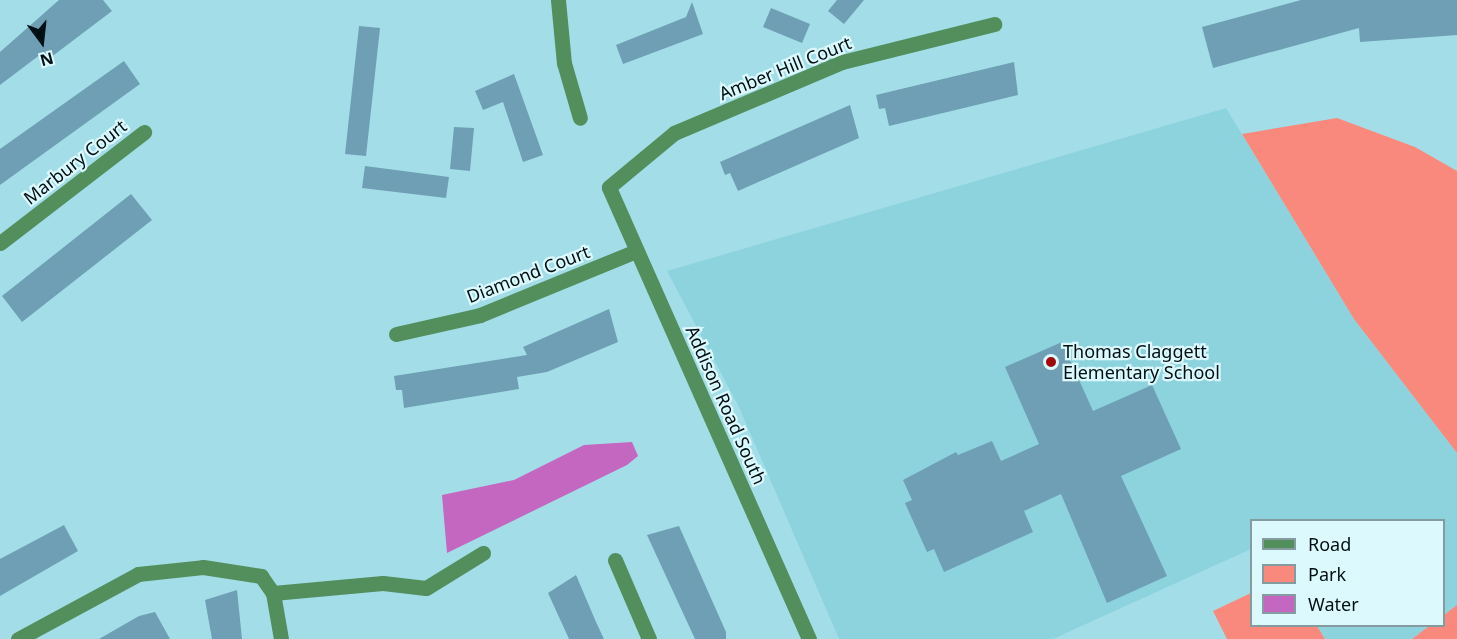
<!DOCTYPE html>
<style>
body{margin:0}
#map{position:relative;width:1457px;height:639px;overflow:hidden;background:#a3dee8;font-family:"Noto Sans",sans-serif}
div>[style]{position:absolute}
.built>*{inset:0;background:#8dd3de}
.green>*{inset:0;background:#f9897c}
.water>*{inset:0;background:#c367c1}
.building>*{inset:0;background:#6e9fb5}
.minor>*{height:15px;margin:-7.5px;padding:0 7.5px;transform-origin:7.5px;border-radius:7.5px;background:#528f5c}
.dots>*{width:16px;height:16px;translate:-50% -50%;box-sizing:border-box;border:3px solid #dcfafe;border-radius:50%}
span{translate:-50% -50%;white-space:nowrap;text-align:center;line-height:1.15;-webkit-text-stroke:4.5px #dcfafe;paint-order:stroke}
.street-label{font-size:18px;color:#000f13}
.poi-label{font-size:18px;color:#000f13}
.left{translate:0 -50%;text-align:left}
.legend{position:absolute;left:1250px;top:519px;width:195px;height:108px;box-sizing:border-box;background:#dcfafe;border:2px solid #849ca0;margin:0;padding:8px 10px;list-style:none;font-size:18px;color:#000f13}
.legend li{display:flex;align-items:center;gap:12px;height:30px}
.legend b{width:30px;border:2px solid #849ca0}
.north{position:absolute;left:12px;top:12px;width:60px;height:60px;-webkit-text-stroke:4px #dcfafe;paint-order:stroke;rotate:165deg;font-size:16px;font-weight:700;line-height:24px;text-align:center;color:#000f13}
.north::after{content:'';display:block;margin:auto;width:21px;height:27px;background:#000f13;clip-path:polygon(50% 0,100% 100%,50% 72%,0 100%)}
</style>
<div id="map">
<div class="built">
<i style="clip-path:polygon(1226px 108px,1354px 319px,1457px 453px,1457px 605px,1444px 615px,1444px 520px,1252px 520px,1251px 549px,1053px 639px,839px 639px,738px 405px,667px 271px)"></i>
<i style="clip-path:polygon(1317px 626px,1429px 626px,1412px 639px,1325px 639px)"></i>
</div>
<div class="green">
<i style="clip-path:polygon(1337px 118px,1415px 147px,1457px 171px,1457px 453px,1354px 319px,1242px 134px)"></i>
<i style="clip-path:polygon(1251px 593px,1252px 626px,1317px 626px,1325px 639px,1227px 639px,1213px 611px)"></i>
<i style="clip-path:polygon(1457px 605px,1457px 639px,1412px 639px,1429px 626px,1444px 626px,1444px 615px)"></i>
</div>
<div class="water">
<i style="clip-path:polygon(632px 442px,638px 456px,627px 465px,447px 553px,442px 495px,514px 480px,584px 445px)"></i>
</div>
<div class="building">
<i style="clip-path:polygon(59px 0,103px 0,112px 11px,46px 61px,41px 54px,0 85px,0 52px)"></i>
<i style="clip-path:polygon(837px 0,864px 0,844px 24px,828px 11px)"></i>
<i style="clip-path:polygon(1301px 0,1457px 0,1457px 35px,1360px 42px,1359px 28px,1213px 68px,1202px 27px)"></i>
<i style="clip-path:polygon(692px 2px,703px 34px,623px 64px,616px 45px,686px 17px)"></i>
<i style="clip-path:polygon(771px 8px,810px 24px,802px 43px,763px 27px)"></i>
<i style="clip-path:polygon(359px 26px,380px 28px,366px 156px,345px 154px)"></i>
<i style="clip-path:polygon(124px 61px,140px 84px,0 185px,0 149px)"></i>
<i style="clip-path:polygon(1014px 62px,1018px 95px,889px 126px,885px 108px,879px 109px,876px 95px)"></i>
<i style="clip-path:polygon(514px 74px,543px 155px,523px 162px,503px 102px,483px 110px,475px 91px)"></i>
<i style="clip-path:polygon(850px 105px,859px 138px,738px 191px,730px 173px,725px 175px,720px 162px)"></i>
<i style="clip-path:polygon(454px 127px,474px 128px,470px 171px,450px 169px)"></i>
<i style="clip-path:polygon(365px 166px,449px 177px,446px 198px,362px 188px)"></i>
<i style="clip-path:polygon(131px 194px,152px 220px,22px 322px,2px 296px)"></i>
<i style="clip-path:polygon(609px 309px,618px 342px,547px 372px,517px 377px,519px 389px,404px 408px,402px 390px,396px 390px,394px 376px,527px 355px,523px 347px)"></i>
<i style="clip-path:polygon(1062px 342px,1093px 411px,1152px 385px,1181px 449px,1121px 476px,1167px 576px,1107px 603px,1061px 494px,1024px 511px,1033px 532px,944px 572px,934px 549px,927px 552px,905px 503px,912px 500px,903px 480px,956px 452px,958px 455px,992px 441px,1001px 461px,1039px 444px,1005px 367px)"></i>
<i style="clip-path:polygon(64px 525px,78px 551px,0 596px,0 559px)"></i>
<i style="clip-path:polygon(679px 526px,726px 632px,726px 639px,695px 639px,647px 535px)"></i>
<i style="clip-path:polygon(576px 575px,596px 622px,604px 639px,569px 639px,548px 593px)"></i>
<i style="clip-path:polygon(237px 590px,242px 639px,212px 639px,205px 600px)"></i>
<i style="clip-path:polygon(155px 612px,170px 639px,99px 639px,139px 616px)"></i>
</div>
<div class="minor">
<i style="left:558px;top:0;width:63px;rotate:84.6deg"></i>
<i style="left:564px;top:63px;width:57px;rotate:73.8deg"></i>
<i style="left:0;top:243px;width:182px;rotate:-37.6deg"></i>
<i style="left:396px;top:334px;width:86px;rotate:-12.7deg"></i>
<i style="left:480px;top:315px;width:169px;rotate:-22.3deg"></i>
<i style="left:615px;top:560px;width:86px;rotate:66.7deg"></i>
<i style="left:273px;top:593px;width:110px;rotate:-5.2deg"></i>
<i style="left:383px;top:583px;width:43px;rotate:6.6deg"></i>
<i style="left:426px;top:588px;width:67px;rotate:-31.6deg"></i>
<i style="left:18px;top:639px;width:136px;rotate:-28.4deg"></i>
<i style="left:138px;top:574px;width:65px;rotate:-6.1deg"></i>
<i style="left:203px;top:567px;width:59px;rotate:8.8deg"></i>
<i style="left:261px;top:576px;width:21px;rotate:55deg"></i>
<i style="left:273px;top:593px;width:47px;rotate:80.1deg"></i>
<i style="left:809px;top:639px;width:494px;rotate:-113.9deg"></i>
<i style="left:609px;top:187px;width:85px;rotate:-39.7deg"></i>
<i style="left:674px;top:133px;width:182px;rotate:-22.9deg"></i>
<i style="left:842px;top:62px;width:157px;rotate:-14deg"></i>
</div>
<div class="dots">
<i style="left:1051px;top:362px;background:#a2090d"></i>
</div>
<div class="street-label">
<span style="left:785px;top:68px;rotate:-22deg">Amber Hill Court</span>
<span style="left:75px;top:162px;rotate:-38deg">Marbury Court</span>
<span style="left:528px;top:274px;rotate:-21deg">Diamond Court</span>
<span style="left:726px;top:405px;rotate:66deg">Addison Road South</span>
</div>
<div class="poi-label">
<span class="left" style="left:1063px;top:362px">Thomas Claggett<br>Elementary School</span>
</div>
<ul class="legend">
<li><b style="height:8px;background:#528f5c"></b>Road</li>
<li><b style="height:16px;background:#f9897c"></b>Park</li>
<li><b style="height:16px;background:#c367c1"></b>Water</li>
</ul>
<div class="north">N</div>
</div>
